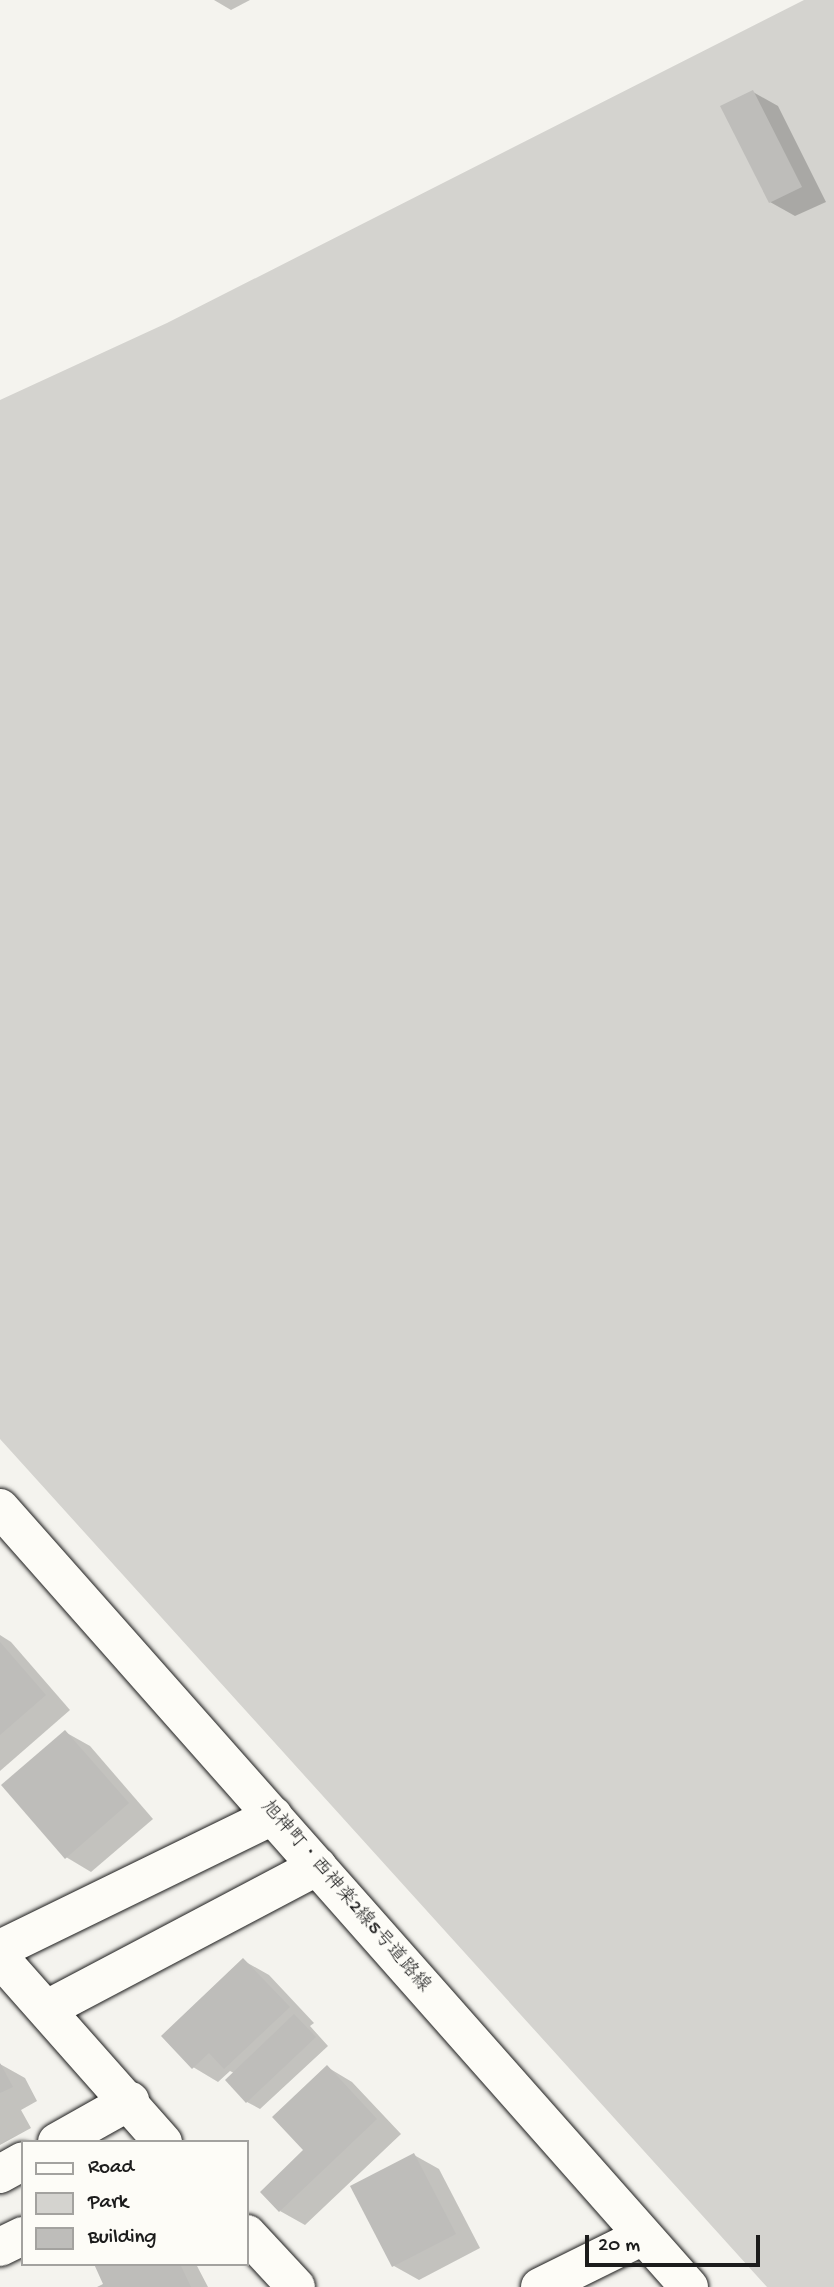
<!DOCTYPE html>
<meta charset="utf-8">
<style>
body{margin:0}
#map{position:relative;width:834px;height:2287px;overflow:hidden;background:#f4f3ee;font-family:"Gochi Hand","Klee One",sans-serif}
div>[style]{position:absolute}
.green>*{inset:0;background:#d4d3cf}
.shadow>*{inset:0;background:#0003}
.building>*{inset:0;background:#bebdba}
.roads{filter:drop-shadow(0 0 2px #1c1c1c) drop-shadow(0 0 2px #1c1c1c)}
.pedestrian>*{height:38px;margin:-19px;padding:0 19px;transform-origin:19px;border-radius:19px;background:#fdfcf7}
.minor>*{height:38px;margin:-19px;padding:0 19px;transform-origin:19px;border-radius:19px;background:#fdfcf7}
.tertiary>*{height:38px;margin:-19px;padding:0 19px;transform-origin:19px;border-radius:19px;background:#fdfcf7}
span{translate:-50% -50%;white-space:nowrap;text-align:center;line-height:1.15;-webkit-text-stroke:5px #fdfcf7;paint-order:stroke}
.street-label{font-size:19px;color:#1c1c1c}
.legend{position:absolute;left:21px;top:2140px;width:228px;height:126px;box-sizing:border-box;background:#fdfcf7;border:2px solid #a3a29f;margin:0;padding:9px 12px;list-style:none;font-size:21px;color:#1c1c1c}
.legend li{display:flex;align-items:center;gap:14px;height:35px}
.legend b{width:35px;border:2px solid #a3a29f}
.scale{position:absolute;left:585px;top:2235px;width:175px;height:32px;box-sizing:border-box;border:4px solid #1c1c1c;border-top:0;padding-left:9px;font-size:21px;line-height:24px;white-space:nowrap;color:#1c1c1c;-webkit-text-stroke:5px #fdfcf7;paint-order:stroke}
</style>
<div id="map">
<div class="green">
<i style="clip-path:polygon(804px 0,834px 0,834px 2287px,767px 2287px,0 1439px,0 400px,167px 323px)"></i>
</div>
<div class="shadow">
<i style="clip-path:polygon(214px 0,250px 0,231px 10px)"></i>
<i style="clip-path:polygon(753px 92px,778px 106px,826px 202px,795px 216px,770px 202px)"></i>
<i style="clip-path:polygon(0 1635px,11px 1642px,70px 1710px,0 1771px)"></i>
<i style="clip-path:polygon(65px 1732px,90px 1746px,153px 1819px,91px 1872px,66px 1857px)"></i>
<i style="clip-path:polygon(244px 1961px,269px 1975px,314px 2023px,310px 2026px,328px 2046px,260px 2109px,247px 2102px,234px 2073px,230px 2071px,218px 2082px,193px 2067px)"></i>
<i style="clip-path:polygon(0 2064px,25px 2078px,37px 2101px,21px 2110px,31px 2128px,0 2145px)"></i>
<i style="clip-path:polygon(327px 2067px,352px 2082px,401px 2134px,305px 2225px,280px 2211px,306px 2150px)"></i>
<i style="clip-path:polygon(414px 2155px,439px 2169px,480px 2248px,419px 2280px,394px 2266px)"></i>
<i style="clip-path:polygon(96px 2264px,196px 2264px,208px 2287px,101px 2287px,106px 2285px)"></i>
</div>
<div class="building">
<i style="clip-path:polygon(753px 90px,802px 187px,769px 203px,720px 106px)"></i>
<i style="clip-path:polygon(0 1642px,46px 1695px,0 1735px)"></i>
<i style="clip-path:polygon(65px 1730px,129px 1803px,65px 1859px,1px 1785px)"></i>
<i style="clip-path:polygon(243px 1958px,290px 2007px,224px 2069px,209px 2053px,192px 2069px,161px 2036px)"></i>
<i style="clip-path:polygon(294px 2014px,316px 2037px,246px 2103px,225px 2080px)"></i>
<i style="clip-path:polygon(0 2063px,13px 2087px,0 2093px)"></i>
<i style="clip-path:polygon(327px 2065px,377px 2119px,279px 2212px,260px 2192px,303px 2150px,272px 2117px)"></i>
<i style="clip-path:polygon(414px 2153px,456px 2234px,392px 2267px,350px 2186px)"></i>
<i style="clip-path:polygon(94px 2264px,180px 2264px,191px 2287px,97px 2287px,103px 2284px)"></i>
</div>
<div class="roads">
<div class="pedestrian">
<i style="left:0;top:1958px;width:246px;rotate:48.5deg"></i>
<i style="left:47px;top:2009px;width:306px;rotate:-27.8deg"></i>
<i style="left:57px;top:2142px;width:84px;rotate:-29.3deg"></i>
<i style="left:0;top:2174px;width:26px;rotate:-29deg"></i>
</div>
<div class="minor">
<i style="left:0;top:1949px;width:304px;rotate:-26deg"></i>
<i style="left:247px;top:2234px;width:72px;rotate:47.2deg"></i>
<i style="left:0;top:2247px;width:25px;rotate:-26deg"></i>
<i style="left:540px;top:2287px;width:115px;rotate:-26.3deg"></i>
</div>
<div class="tertiary">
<i style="left:0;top:1508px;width:1040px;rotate:48.51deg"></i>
</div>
</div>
<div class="street-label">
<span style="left:345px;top:1897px;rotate:49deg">旭神町・西神楽2線5号道路線</span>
</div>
<ul class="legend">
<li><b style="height:9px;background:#fdfcf7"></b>Road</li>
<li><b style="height:19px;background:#d4d3cf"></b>Park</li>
<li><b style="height:19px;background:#bebdba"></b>Building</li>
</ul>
<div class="scale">20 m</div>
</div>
